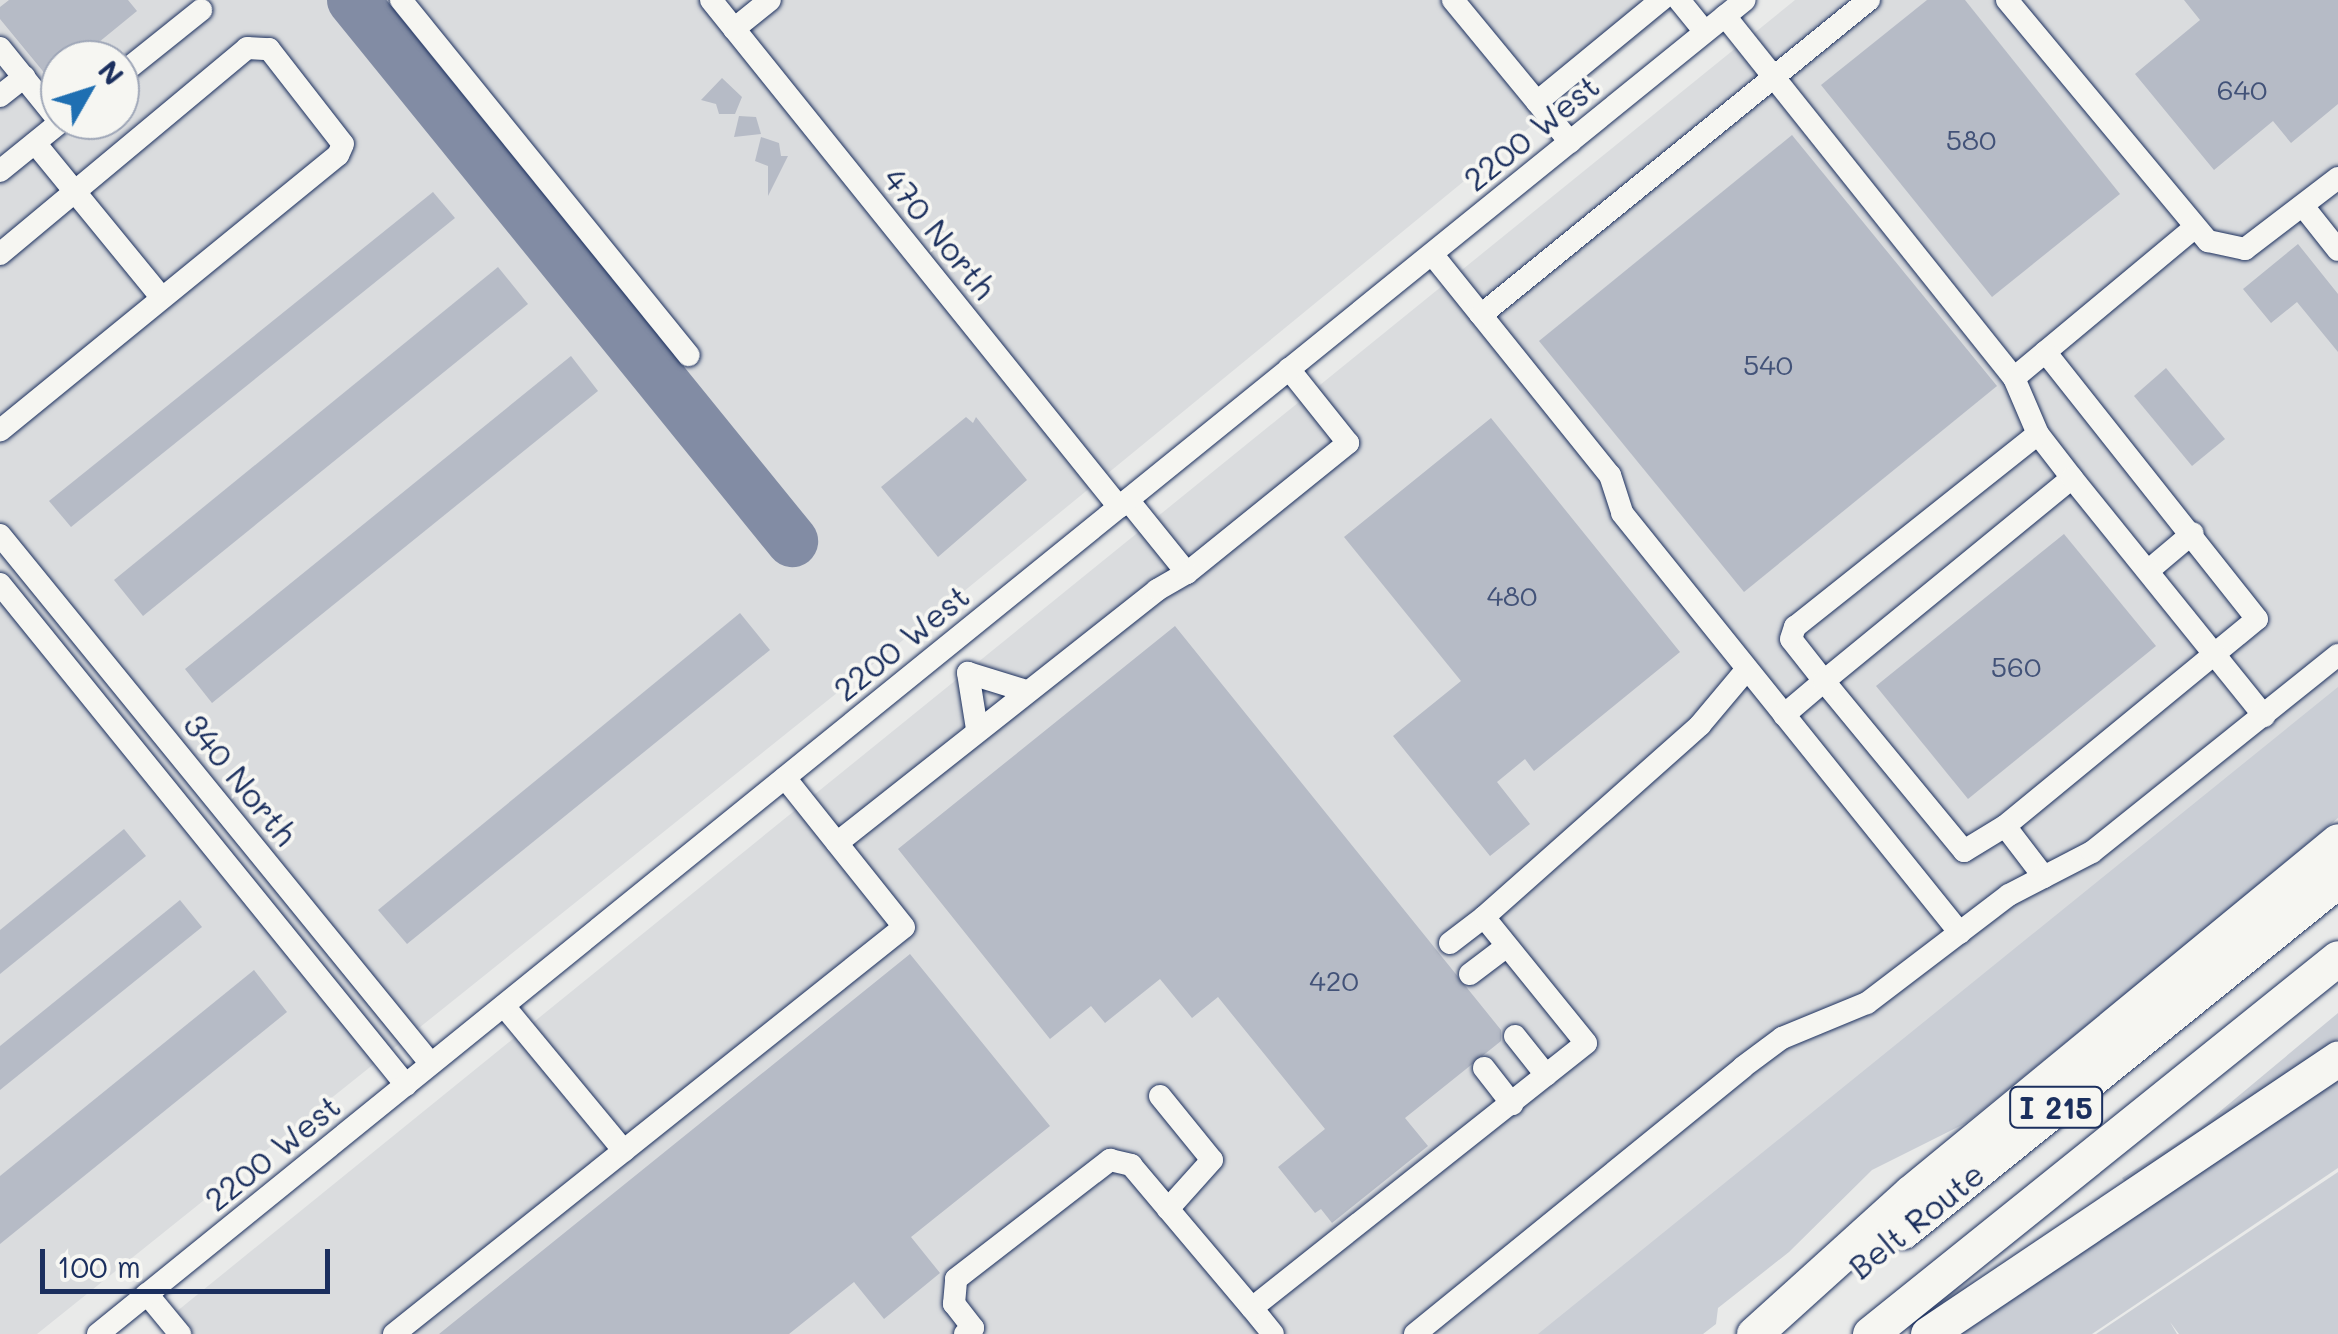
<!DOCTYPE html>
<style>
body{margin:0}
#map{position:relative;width:2338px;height:1334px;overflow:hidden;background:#e9eae9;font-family:Mali,sans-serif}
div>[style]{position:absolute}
.built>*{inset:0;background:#dadcde}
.green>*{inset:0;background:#caced5}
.taxiway>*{height:52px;margin:-26px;padding:0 26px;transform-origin:26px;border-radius:26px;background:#828ca4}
.building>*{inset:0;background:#b6bbc6}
.roads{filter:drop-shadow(0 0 2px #1b2f5e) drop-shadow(0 0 2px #1b2f5e)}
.minor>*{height:22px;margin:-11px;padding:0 11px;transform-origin:11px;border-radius:11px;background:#f6f6f2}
.highway>*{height:35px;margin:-17.5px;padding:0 17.5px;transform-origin:17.5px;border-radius:17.5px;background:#f6f6f2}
span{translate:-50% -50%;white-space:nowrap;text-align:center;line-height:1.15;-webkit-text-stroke:8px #f6f6f2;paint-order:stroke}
.number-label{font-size:28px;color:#425278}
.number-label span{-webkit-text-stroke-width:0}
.shield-label span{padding:2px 8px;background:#f6f6f2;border:2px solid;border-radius:8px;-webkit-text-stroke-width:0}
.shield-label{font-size:30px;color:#1b2f5e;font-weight:700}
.street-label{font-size:32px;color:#1b2f5e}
.north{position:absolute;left:40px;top:40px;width:100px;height:100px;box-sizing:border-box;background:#f6f6f2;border:2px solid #9ea6b7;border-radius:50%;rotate:51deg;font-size:28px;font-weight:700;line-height:40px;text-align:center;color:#1b2f5e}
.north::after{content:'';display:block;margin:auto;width:35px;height:45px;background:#1f6fb2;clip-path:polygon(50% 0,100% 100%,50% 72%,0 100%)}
.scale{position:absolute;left:40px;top:1249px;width:290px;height:45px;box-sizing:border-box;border:5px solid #1b2f5e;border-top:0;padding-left:12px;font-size:30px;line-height:35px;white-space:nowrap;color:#1b2f5e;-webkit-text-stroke:8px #f6f6f2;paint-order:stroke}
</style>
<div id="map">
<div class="built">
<i style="clip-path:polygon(evenodd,0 0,1685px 0,963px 592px,37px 1334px,0 1334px,0 0,60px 60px,120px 60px,120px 120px,60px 120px,60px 60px)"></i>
<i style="clip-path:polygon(1795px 0,2338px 0,2338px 711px,1601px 1334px,186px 1334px,171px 1316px)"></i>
</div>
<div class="green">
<i style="clip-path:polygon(2338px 687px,2338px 818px,2166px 961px,1966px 1123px,1872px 1170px,1789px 1252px,1718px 1308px,1716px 1324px,1703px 1334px,1538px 1334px)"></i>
<i style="clip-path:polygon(2338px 1013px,2338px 1039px,2127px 1184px,2122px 1178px,2200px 1128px)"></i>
<i style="clip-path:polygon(2338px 1077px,2338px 1168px,2092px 1334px,1960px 1334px)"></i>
<i style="clip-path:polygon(2338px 1172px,2338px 1334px,2179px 1334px,2170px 1322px,2177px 1334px,2096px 1334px)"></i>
</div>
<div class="taxiway">
<i style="left:353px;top:0;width:697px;rotate:50.94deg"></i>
</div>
<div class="building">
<i style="clip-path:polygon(9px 0,128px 0,137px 11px,77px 60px,60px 60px,60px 74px,51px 81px,0 19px,0 7px)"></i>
<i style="clip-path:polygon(1927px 0,1965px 0,2120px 194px,1992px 297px,1821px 85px)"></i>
<i style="clip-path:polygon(2184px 0,2338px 0,2338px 104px,2291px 143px,2273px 121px,2214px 170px,2135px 74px,2200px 20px)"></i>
<i style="clip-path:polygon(722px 78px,742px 97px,735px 114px,719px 114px,716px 104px,701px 100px)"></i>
<i style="clip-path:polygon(739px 116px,756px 117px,761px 134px,734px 137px)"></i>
<i style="clip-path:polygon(1792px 135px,1997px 386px,1744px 592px,1539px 341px)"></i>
<i style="clip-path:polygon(761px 137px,779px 143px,781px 156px,788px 156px,768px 196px,768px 166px,755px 161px)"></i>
<i style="clip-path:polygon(433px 192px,455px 218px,71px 527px,49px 501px)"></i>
<i style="clip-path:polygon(2298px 244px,2338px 294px,2338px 352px,2297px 302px,2271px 323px,2243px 289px)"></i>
<i style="clip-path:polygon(498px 267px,528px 304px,143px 616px,114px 580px)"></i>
<i style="clip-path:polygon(571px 356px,598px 391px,212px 703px,185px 669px)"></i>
<i style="clip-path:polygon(2166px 368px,2225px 439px,2192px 466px,2134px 396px)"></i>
<i style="clip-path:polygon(966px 417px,973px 423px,976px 417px,1027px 480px,938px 557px,881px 487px)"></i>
<i style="clip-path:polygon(1491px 418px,1680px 652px,1534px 771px,1525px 759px,1497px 782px,1530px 824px,1490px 856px,1393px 736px,1461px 681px,1344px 537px)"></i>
<i style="clip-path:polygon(2064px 534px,2156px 646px,1968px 799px,1876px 686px)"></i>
<i style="clip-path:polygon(740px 613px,770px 650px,407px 944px,378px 910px)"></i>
<i style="clip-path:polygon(1175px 626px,1501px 1030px,1501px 1041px,1405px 1118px,1428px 1146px,1332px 1223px,1321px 1209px,1315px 1213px,1278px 1167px,1325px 1129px,1218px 997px,1192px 1018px,1160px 979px,1105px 1023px,1091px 1006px,1050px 1039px,898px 849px)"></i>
<i style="clip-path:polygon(124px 829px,146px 856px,0 974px,0 930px)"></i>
<i style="clip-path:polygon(180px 900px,202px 927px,0 1090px,0 1046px)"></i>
<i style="clip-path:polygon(910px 954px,1050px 1126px,911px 1237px,940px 1273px,884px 1319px,854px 1282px,789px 1334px,439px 1334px)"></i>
<i style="clip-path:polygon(254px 970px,287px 1012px,0 1244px,0 1176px)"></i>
</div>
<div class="roads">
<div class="minor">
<i style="left:401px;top:0;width:457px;rotate:51deg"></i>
<i style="left:711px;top:0;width:651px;rotate:51.18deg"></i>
<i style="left:1453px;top:0;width:184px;rotate:50.5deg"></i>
<i style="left:1679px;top:0;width:41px;rotate:50.9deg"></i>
<i style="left:2007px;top:0;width:314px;rotate:50.2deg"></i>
<i style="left:2208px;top:241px;width:38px;rotate:12deg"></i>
<i style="left:2245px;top:249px;width:117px;rotate:-37.4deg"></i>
<i style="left:1725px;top:16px;width:463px;rotate:51.4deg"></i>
<i style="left:2014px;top:378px;width:61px;rotate:66.8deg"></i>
<i style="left:2038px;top:434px;width:56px;rotate:52.3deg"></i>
<i style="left:734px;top:29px;width:46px;rotate:-38.9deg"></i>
<i style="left:0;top:48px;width:95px;rotate:51deg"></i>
<i style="left:120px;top:75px;width:104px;rotate:-38.7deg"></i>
<i style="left:0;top:96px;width:31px;rotate:-38deg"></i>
<i style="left:1537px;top:102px;width:161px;rotate:-39.4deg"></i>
<i style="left:35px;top:143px;width:200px;rotate:50.7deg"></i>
<i style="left:0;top:171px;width:81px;rotate:-39deg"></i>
<i style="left:2303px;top:206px;width:56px;rotate:51.5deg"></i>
<i style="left:0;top:254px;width:322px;rotate:-39.8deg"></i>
<i style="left:247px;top:48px;width:22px;rotate:3deg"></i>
<i style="left:269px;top:49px;width:120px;rotate:52.1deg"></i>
<i style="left:343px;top:144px;width:12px;rotate:114deg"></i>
<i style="left:338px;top:155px;width:436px;rotate:140.8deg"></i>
<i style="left:1432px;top:254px;width:284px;rotate:51.2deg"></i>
<i style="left:1610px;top:475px;width:40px;rotate:72deg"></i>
<i style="left:1622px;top:513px;width:539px;rotate:51.17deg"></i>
<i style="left:1481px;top:315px;width:500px;rotate:-39.1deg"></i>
<i style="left:2014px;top:378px;width:233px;rotate:-39.8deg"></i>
<i style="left:1128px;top:500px;width:94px;rotate:51.1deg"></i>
<i style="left:1187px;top:573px;width:207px;rotate:-38.9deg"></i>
<i style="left:1348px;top:443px;width:95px;rotate:-128.6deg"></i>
<i style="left:0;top:535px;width:682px;rotate:50.83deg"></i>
<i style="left:2149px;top:570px;width:57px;rotate:-40.1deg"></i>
<i style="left:0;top:584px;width:645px;rotate:50.98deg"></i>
<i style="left:1784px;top:715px;width:52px;rotate:-40.4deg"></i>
<i style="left:1824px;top:681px;width:53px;rotate:-128.2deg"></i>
<i style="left:1791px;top:639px;width:13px;rotate:-72deg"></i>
<i style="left:1795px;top:627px;width:310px;rotate:-38.5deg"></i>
<i style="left:977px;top:729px;width:57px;rotate:-99.1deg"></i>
<i style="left:968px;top:673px;width:61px;rotate:17.2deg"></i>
<i style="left:2005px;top:826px;width:326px;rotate:-39.4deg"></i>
<i style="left:2257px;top:619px;width:341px;rotate:-128.4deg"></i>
<i style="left:837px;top:843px;width:408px;rotate:-38.3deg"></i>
<i style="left:1157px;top:590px;width:34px;rotate:-30deg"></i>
<i style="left:2044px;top:877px;width:64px;rotate:-127.4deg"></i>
<i style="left:2005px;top:826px;width:48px;rotate:148.6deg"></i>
<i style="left:1964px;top:851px;width:220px;rotate:-129.5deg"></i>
<i style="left:1824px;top:681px;width:320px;rotate:-39.3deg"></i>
<i style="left:2072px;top:478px;width:306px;rotate:51.1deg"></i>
<i style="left:1450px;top:943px;width:43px;rotate:-37.4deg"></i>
<i style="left:1470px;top:974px;width:46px;rotate:-37.1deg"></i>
<i style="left:504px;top:1006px;width:188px;rotate:50.4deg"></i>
<i style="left:1515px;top:1036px;width:50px;rotate:51.5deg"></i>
<i style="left:1484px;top:1068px;width:46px;rotate:52.1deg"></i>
<i style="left:1160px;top:1096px;width:82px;rotate:50.9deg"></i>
<i style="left:1212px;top:1160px;width:66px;rotate:131.9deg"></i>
<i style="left:147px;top:1294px;width:52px;rotate:50.5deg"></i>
<i style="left:1252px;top:1308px;width:33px;rotate:51deg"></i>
<i style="left:98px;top:1334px;width:2119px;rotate:-39.01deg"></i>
<i style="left:394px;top:1334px;width:652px;rotate:-38.59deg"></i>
<i style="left:904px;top:927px;width:191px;rotate:-128.6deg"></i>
<i style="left:965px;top:1334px;width:10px;rotate:-37deg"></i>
<i style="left:973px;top:1328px;width:31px;rotate:-128deg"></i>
<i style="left:954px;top:1304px;width:25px;rotate:-85deg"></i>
<i style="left:956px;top:1279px;width:195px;rotate:-37.7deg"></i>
<i style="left:1110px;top:1160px;width:22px;rotate:13deg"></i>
<i style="left:1131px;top:1165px;width:187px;rotate:49.8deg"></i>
<i style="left:1252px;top:1308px;width:426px;rotate:-38.4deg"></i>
<i style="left:1586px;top:1043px;width:162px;rotate:-129deg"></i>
<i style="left:1484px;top:917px;width:289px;rotate:-41.6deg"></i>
<i style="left:1700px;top:725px;width:73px;rotate:-50deg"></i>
<i style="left:1415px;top:1334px;width:423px;rotate:-39.1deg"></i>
<i style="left:1743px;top:1067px;width:49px;rotate:-36.6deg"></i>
<i style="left:1782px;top:1038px;width:92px;rotate:-22.4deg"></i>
<i style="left:1867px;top:1003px;width:178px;rotate:-37.3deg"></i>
<i style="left:2009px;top:895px;width:93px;rotate:-27.4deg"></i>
<i style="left:2092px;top:852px;width:315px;rotate:-38.7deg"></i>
</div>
<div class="highway">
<i style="left:1903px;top:1231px;width:559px;rotate:-38.9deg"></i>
<i style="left:1754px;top:1334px;width:210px;rotate:-42.1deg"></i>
<i style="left:1910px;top:1193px;width:554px;rotate:-39.43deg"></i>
<i style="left:1870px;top:1334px;width:600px;rotate:-38.78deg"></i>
<i style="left:1928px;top:1334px;width:494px;rotate:-33.9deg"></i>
</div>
</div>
<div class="number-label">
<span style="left:2242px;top:89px">640</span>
<span style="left:1971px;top:139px">580</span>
<span style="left:1768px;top:364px">540</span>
<span style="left:1512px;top:595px">480</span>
<span style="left:2016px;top:666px">560</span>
<span style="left:1334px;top:980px">420</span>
</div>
<div class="shield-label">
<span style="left:2056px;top:1107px">I 215</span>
</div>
<div class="street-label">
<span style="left:1531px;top:132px;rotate:-39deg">2200 West</span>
<span style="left:940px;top:233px;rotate:51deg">470 North</span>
<span style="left:901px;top:642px;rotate:-39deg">2200 West</span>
<span style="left:241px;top:779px;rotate:51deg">340 North</span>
<span style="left:272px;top:1152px;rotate:-39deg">2200 West</span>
<span style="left:1916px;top:1220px;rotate:-39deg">Belt Route</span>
</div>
<div class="north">N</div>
<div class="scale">100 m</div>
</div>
